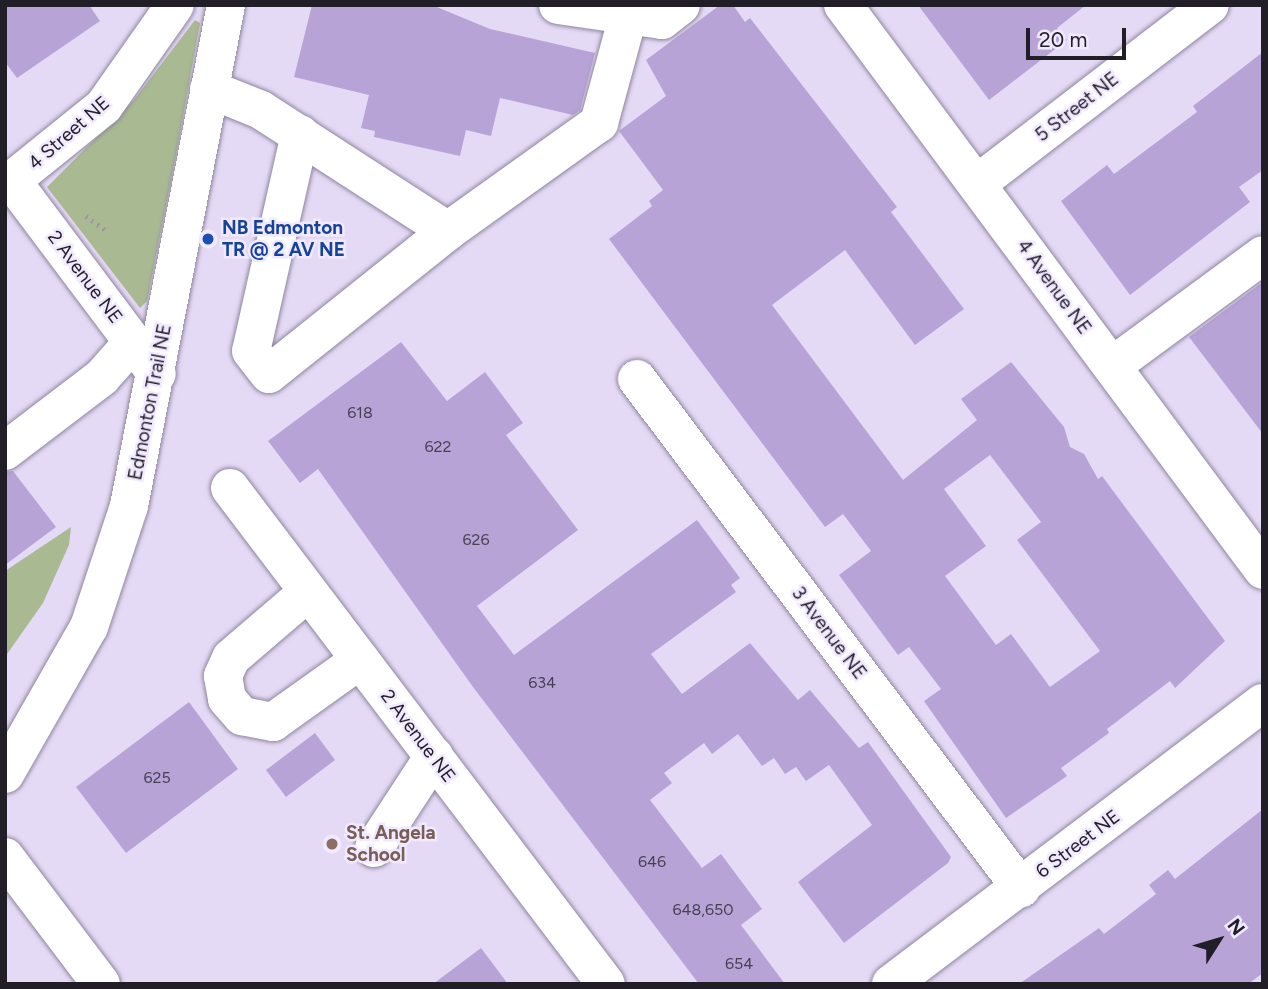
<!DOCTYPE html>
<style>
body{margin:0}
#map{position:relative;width:1268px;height:989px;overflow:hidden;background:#e5daf6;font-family:Figtree,sans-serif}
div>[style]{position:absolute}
.green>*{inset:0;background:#a9ba93}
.building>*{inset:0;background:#b8a3d7}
.path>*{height:4.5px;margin-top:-2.25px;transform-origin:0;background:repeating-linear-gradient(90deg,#9d94aa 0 2px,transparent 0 7px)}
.roads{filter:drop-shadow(0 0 2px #8f859e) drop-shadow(0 0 2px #8f859e)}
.minor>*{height:38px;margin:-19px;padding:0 19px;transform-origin:19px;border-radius:19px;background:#fff}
.major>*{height:38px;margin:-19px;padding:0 19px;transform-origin:19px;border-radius:19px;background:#fff}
.dots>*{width:19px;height:19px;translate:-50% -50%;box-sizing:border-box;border:4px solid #f1e9ff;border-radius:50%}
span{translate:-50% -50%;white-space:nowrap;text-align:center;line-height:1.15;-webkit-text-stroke:5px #f1e9ff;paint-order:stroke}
.number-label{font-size:16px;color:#483f54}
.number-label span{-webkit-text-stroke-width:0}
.street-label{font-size:19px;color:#221e28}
.transit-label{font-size:19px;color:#164399;font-weight:700}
.left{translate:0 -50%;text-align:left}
.education-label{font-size:19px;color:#785e54;font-weight:700}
.frame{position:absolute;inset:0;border:7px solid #221e28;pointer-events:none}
.north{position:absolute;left:1184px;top:905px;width:70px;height:70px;-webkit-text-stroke:5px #f1e9ff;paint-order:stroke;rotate:53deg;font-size:19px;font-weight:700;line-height:28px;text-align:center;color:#221e28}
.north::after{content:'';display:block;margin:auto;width:24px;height:32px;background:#221e28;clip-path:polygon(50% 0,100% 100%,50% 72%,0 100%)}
.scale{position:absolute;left:1026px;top:28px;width:100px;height:32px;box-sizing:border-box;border:4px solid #221e28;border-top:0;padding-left:9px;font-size:21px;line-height:24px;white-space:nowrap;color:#221e28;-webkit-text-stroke:5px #f1e9ff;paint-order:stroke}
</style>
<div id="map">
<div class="green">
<i style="clip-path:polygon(195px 20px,200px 23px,175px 160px,147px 301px,140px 308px,47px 187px,134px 100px)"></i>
<i style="clip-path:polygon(71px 527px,69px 545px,43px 603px,5px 657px,5px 571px)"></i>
</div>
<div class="building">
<i style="clip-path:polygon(5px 5px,89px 5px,100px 21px,17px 78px,5px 62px)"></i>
<i style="clip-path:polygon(312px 5px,432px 5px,490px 29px,595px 53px,580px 110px,573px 115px,500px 98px,491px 136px,466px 130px,460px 156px,374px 137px,375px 131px,361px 128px,369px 95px,294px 77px)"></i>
<i style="clip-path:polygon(evenodd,720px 5px,733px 5px,745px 22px,750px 18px,897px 207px,891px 212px,964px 309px,915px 345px,845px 250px,772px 305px,903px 480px,977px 420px,961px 399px,1011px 362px,1064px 427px,1070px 447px,1084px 454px,1098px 479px,1102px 476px,1225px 641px,1175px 688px,1170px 681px,1107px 729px,1109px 733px,1061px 768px,1067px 776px,1006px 818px,924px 701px,941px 689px,909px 647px,898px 655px,839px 575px,871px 551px,843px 514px,825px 527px,609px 239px,652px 206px,649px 201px,663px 190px,619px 131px,666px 96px,646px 60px,720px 5px,990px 455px,1041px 522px,1017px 540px,1100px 651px,1050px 687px,1011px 634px,996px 645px,945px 576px,986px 546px,944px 489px,990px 455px)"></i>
<i style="clip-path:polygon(918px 5px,1086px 5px,1057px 28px,1067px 40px,989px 100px)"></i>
<i style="clip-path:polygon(1263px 52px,1263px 170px,1239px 187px,1250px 202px,1130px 295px,1061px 201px,1107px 165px,1114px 174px,1197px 112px,1193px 106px)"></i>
<i style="clip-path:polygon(1263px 282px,1263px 434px,1189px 337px)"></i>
<i style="clip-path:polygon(401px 342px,447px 401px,485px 372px,523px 423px,506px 435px,578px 530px,477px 606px,514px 655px,697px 520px,740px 578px,731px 585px,736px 592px,651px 654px,682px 694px,750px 643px,798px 700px,810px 690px,859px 748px,868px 742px,951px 857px,948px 863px,844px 943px,798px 882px,872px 825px,857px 804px,829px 765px,806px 781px,796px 767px,785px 774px,774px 758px,762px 766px,738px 734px,712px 754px,704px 743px,664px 773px,672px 783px,650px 800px,702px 868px,721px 854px,762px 909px,741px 925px,785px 984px,699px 984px,473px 687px,318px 469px,300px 483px,268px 441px)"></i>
<i style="clip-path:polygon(13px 471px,56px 527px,5px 565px,5px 472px)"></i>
<i style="clip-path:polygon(189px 702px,238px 769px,126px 853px,76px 787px)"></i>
<i style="clip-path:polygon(315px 733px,335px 760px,286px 797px,266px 770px)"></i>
<i style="clip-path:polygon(1263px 809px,1263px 973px,1248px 984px,1019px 984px,1099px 928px,1104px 934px,1156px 894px,1149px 885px,1168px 870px,1175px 879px)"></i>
<i style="clip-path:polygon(481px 948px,508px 984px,433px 984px)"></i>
</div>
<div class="path">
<i style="left:86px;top:216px;width:26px;rotate:36deg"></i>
</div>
<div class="roads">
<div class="minor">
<i style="left:558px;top:5px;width:105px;rotate:8.2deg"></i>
<i style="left:662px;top:20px;width:24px;rotate:-38deg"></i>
<i style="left:843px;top:5px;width:704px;rotate:53.37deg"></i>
<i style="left:209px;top:89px;width:56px;rotate:22deg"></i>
<i style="left:261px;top:110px;width:223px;rotate:32.9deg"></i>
<i style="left:300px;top:134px;width:222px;rotate:102.7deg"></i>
<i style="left:251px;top:351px;width:29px;rotate:52deg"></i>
<i style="left:269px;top:374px;width:229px;rotate:-38.6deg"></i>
<i style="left:448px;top:231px;width:186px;rotate:-35.6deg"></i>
<i style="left:599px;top:123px;width:122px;rotate:-74.8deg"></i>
<i style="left:12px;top:181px;width:241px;rotate:53.1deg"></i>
<i style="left:978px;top:183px;width:292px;rotate:-37.5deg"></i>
<i style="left:1112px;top:366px;width:187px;rotate:-36.3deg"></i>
<i style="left:637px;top:379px;width:638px;rotate:52.97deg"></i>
<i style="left:5px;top:451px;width:122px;rotate:-37.3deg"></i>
<i style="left:102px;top:377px;width:47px;rotate:-48.5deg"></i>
<i style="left:230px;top:488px;width:622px;rotate:52.84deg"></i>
<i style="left:308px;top:592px;width:101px;rotate:139.4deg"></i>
<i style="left:231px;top:658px;width:20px;rotate:114deg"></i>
<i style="left:223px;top:676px;width:23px;rotate:80deg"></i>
<i style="left:227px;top:699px;width:23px;rotate:49deg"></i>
<i style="left:242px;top:716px;width:32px;rotate:11deg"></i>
<i style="left:273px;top:722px;width:107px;rotate:-35.5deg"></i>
<i style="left:374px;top:848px;width:110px;rotate:-56.9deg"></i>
<i style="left:5px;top:857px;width:159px;rotate:52.9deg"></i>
<i style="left:891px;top:984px;width:466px;rotate:-37.1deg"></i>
</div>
<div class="major">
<i style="left:5px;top:186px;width:127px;rotate:-38.9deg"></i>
<i style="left:104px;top:106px;width:123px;rotate:-54.9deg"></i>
<i style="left:5px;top:774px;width:169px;rotate:-60.3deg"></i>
<i style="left:89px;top:627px;width:127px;rotate:-71.7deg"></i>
<i style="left:129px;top:506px;width:510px;rotate:-79.04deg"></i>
</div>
</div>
<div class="dots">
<i style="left:208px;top:239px;background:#1a4fb4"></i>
<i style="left:332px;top:844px;background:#8d6e63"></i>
</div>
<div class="number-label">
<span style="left:360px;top:413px">618</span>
<span style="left:438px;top:447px">622</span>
<span style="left:476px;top:540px">626</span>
<span style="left:542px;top:683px">634</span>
<span style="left:157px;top:778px">625</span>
<span style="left:652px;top:862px">646</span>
<span style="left:703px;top:910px">648,650</span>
<span style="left:739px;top:964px">654</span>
</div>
<div class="street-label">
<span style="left:1077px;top:107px;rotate:-38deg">5 Street NE</span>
<span style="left:69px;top:133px;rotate:-41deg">4 Street NE</span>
<span style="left:85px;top:277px;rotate:53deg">2 Avenue NE</span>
<span style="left:1054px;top:287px;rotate:54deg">4 Avenue NE</span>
<span style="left:150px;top:402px;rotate:-79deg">Edmonton Trail NE</span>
<span style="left:829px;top:633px;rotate:53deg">3 Avenue NE</span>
<span style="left:418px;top:736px;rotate:53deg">2 Avenue NE</span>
<span style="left:1078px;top:844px;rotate:-37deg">6 Street NE</span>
</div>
<div class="transit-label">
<span class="left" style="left:222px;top:239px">NB Edmonton<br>TR @ 2 AV NE</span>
</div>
<div class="education-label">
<span class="left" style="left:346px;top:844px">St. Angela<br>School</span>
</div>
<div class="frame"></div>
<div class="north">N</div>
<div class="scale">20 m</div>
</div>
